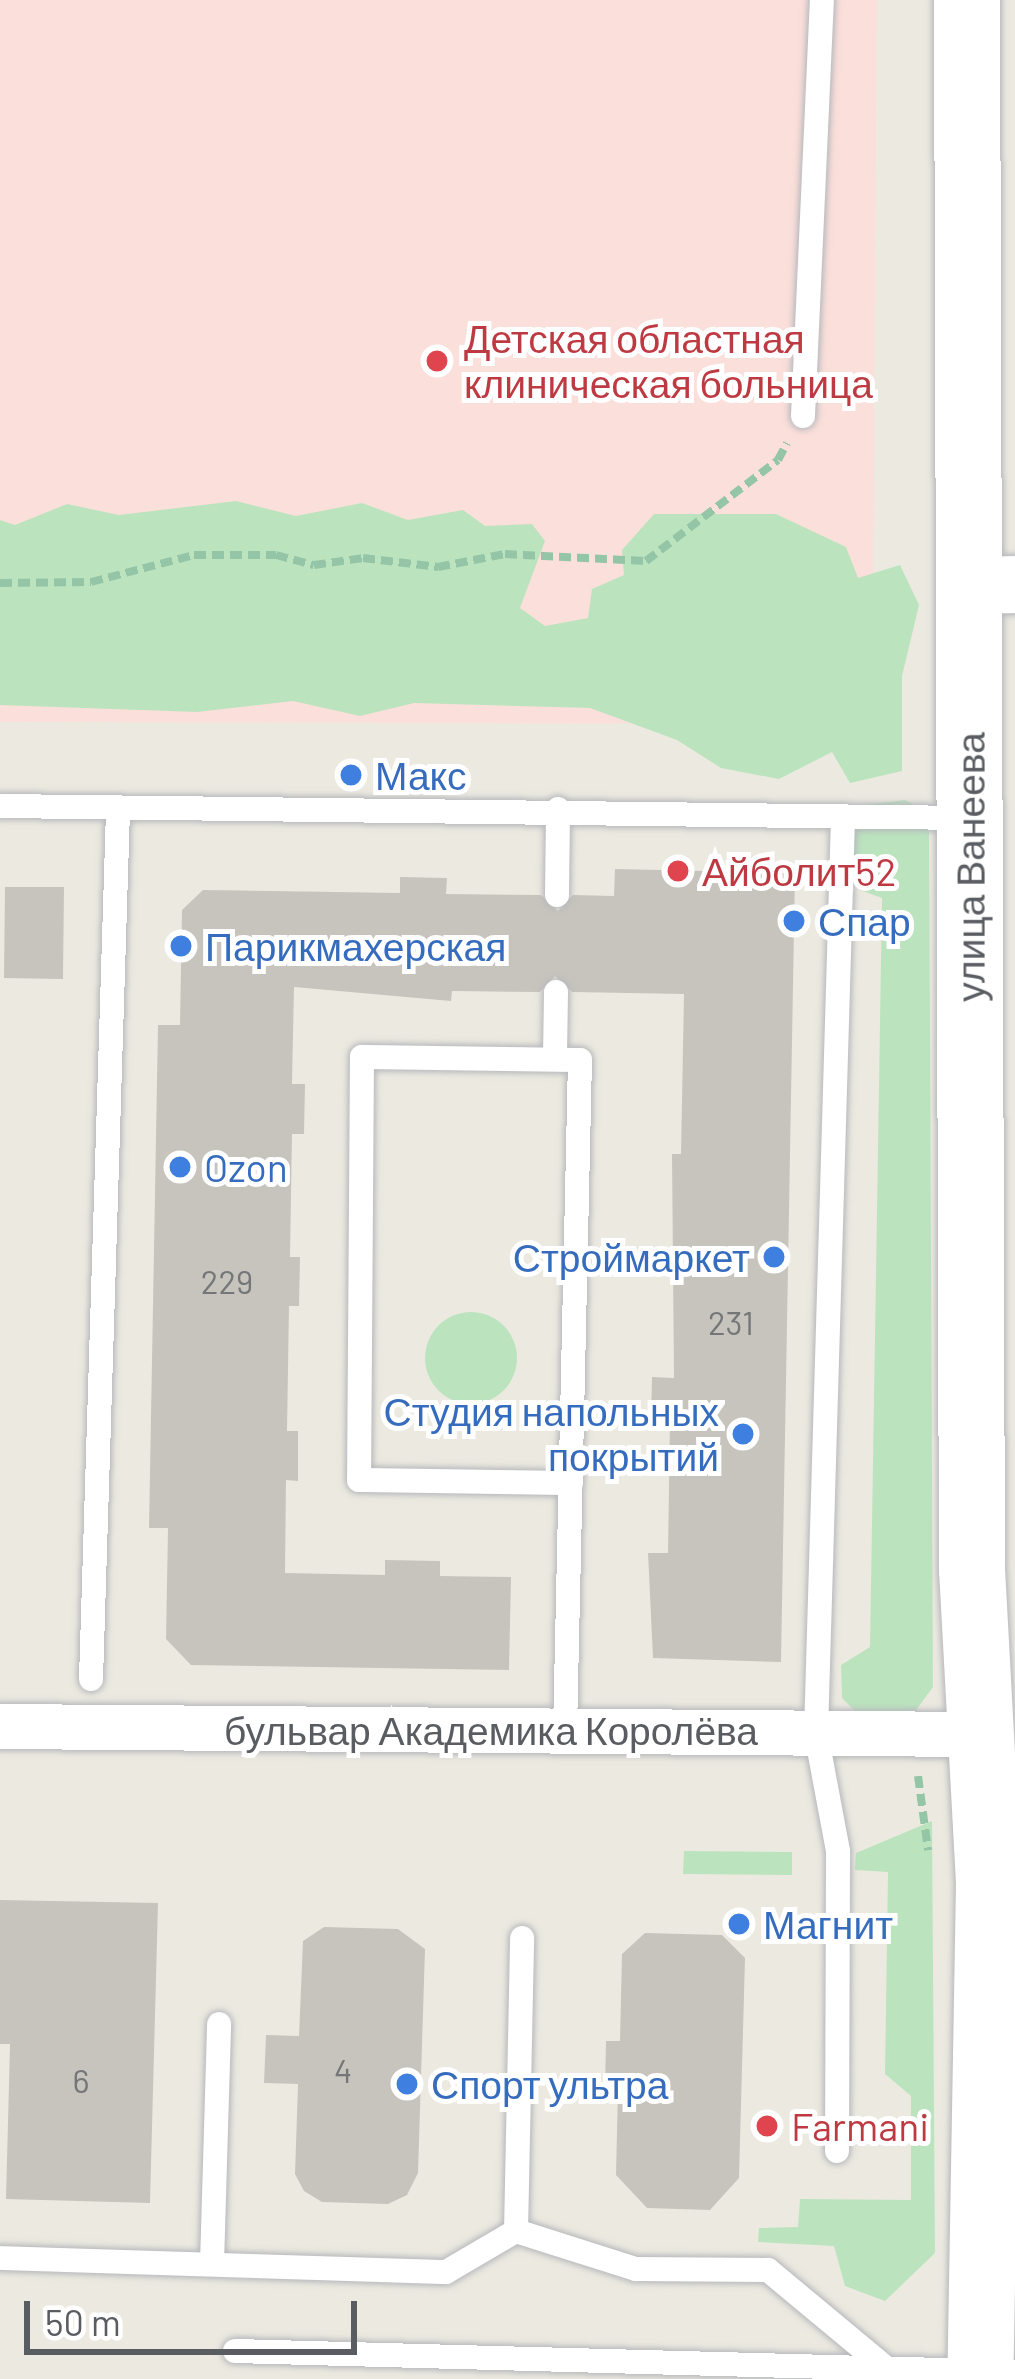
<!DOCTYPE html>
<meta charset="utf-8">
<style>
body{margin:0}
#map{position:relative;width:1015px;height:2379px;overflow:hidden;background:#eceae0;font-family:Barlow,sans-serif}
div>[style]{position:absolute}
.medical>*{inset:0;background:#fbdfda}
.green>*{inset:0;background:#bbe4be}
.round{border-radius:50%}
.building>*{inset:0;background:#c7c4bd}
.path>*{height:8px;margin-top:-4px;transform-origin:0;background:repeating-linear-gradient(90deg,#94c5a6 0 12px,transparent 0 18px)}
.roads{filter:drop-shadow(0 0 3px #b6b8bd) drop-shadow(0 0 3px #b6b8bd)}
.service>*{height:24px;margin:-12px;padding:0 12px;transform-origin:12px;border-radius:12px;background:#fff}
.minor>*{height:45px;margin:-22.5px;padding:0 22.5px;transform-origin:22.5px;border-radius:22.5px;background:#fff}
.tertiary>*{height:57px;margin:-28.5px;padding:0 28.5px;transform-origin:28.5px;border-radius:28.5px;background:#fff}
.secondary>*{height:66px;margin:-33px;padding:0 33px;transform-origin:33px;border-radius:33px;background:#fff}
.dots>*{width:33px;height:33px;translate:-50% -50%;box-sizing:border-box;border:6px solid #fff;border-radius:50%}
span{translate:-50% -50%;white-space:nowrap;text-align:center;line-height:1.15;-webkit-text-stroke:10px #fff;paint-order:stroke}
.number-label{font-size:33px;color:#747678}
.number-label span{-webkit-text-stroke-width:0}
.health-label{font-size:39px;color:#be3a42}
.left{translate:0 -50%;text-align:left}
.shop-label{font-size:39px;color:#366cbe}
.right{translate:-100% -50%;text-align:right}
.street-label{font-size:39px;color:#595c61}
.scale{position:absolute;left:24px;top:2301px;width:333px;height:54px;box-sizing:border-box;border:6px solid #595c61;border-top:0;padding-left:15px;font-size:36px;line-height:42px;white-space:nowrap;color:#595c61;-webkit-text-stroke:9px #fff;paint-order:stroke}
</style>
<div id="map">
<div class="medical">
<i style="clip-path:polygon(0 0,877px 0,872px 724px,0 722px)"></i>
</div>
<div class="green">
<i style="clip-path:polygon(236px 501px,296px 516px,362px 503px,408px 520px,463px 510px,485px 526px,532px 524px,545px 541px,520px 608px,545px 626px,588px 618px,592px 589px,624px 575px,622px 550px,654px 514px,776px 514px,846px 547px,858px 578px,900px 565px,919px 605px,902px 676px,902px 771px,850px 783px,832px 752px,779px 779px,721px 768px,677px 740px,590px 708px,414px 703px,360px 716px,293px 701px,197px 712px,0 705px,0 520px,15px 525px,67px 504px,119px 515px)"></i>
<i style="clip-path:polygon(905px 800px,921px 809px,929px 828px,933px 1687px,914px 1713px,862px 1718px,842px 1698px,841px 1665px,870px 1647px,882px 898px,860px 890px,849px 872px,850px 823px,865px 805px)"></i>
<i class="round" style="left:425px;top:1312px;width:92px;height:92px"></i>
<i style="clip-path:polygon(932px 1821px,935px 2253px,885px 2301px,845px 2286px,834px 2246px,758px 2242px,759px 2228px,798px 2227px,800px 2199px,911px 2200px,911px 2096px,885px 2074px,888px 1872px,855px 1870px,856px 1853px)"></i>
<i style="clip-path:polygon(684px 1851px,792px 1852px,792px 1875px,683px 1874px)"></i>
</div>
<div class="building">
<i style="clip-path:polygon(615px 869px,795px 873px,781px 1662px,653px 1658px,648px 1553px,668px 1553px,670px 1420px,651px 1420px,652px 1377px,674px 1378px,672px 1154px,681px 1154px,684px 994px,572px 992px,555px 976px,540px 992px,452px 991px,451px 1001px,294px 987px,292px 1084px,305px 1084px,304px 1134px,292px 1134px,290px 1257px,300px 1257px,299px 1306px,289px 1306px,287px 1431px,298px 1431px,298px 1481px,286px 1480px,285px 1573px,385px 1575px,385px 1560px,440px 1561px,440px 1576px,511px 1577px,509px 1670px,191px 1665px,166px 1639px,168px 1528px,149px 1528px,158px 1025px,180px 1025px,182px 910px,203px 890px,400px 893px,400px 877px,447px 878px,446px 894px,541px 895px,558px 911px,573px 895px,614px 896px)"></i>
<i style="clip-path:polygon(5px 887px,64px 887px,63px 979px,4px 978px)"></i>
<i style="clip-path:polygon(0 1900px,158px 1903px,150px 2203px,6px 2199px,10px 2044px,0 2044px)"></i>
<i style="clip-path:polygon(324px 1927px,398px 1929px,425px 1949px,418px 2173px,407px 2195px,388px 2204px,322px 2202px,304px 2191px,295px 2174px,298px 2084px,264px 2083px,266px 2035px,299px 2036px,303px 1941px)"></i>
<i style="clip-path:polygon(645px 1933px,722px 1935px,745px 1958px,739px 2178px,710px 2210px,647px 2208px,616px 2175px,618px 2088px,605px 2088px,606px 2041px,620px 2041px,622px 1954px)"></i>
</div>
<div class="path">
<i style="left:0;top:583px;width:91px;rotate:-0.6deg"></i>
<i style="left:91px;top:582px;width:106px;rotate:-14.7deg"></i>
<i style="left:194px;top:555px;width:82px"></i>
<i style="left:276px;top:555px;width:39px;rotate:15deg"></i>
<i style="left:314px;top:565px;width:49px;rotate:-8.1deg"></i>
<i style="left:363px;top:558px;width:76px;rotate:6.8deg"></i>
<i style="left:438px;top:567px;width:68px;rotate:-11deg"></i>
<i style="left:505px;top:554px;width:141px;rotate:2.8deg"></i>
<i style="left:646px;top:561px;width:166px;rotate:-37.4deg"></i>
<i style="left:778px;top:460px;width:19px;rotate:-62deg"></i>
<i style="left:918px;top:1776px;width:75px;rotate:82.3deg"></i>
</div>
<div class="roads">
<div class="service">
<i style="left:803px;top:416px;width:416px;rotate:-87.4deg"></i>
<i style="left:0;top:806px;width:968px;rotate:0.71deg"></i>
<i style="left:557px;top:895px;width:86px;rotate:-89.3deg"></i>
<i style="left:555px;top:1056px;width:64px;rotate:-89.1deg"></i>
<i style="left:91px;top:1679px;width:870px;rotate:-88.22deg"></i>
<i style="left:565px;top:1731px;width:671px;rotate:-88.72deg"></i>
<i style="left:580px;top:1060px;width:218px;rotate:-179.2deg"></i>
<i style="left:362px;top:1057px;width:423px;rotate:90.4deg"></i>
<i style="left:359px;top:1480px;width:212px;rotate:0.8deg"></i>
<i style="left:837px;top:2151px;width:300px;rotate:-89.8deg"></i>
<i style="left:838px;top:1851px;width:120px;rotate:-100.6deg"></i>
<i style="left:816px;top:1733px;width:917px;rotate:-88.31deg"></i>
<i style="left:516px;top:2231px;width:293px;rotate:-88.8deg"></i>
<i style="left:0;top:2258px;width:446px;rotate:1.8deg"></i>
<i style="left:446px;top:2272px;width:81px;rotate:-30.4deg"></i>
<i style="left:516px;top:2231px;width:126px;rotate:17.6deg"></i>
<i style="left:636px;top:2269px;width:132px;rotate:0.4deg"></i>
<i style="left:768px;top:2270px;width:153px;rotate:39.7deg"></i>
<i style="left:212px;top:2264px;width:240px;rotate:-88.3deg"></i>
<i style="left:235px;top:2351px;width:780px;rotate:1.54deg"></i>
</div>
<div class="minor">
<i style="left:0;top:1726px;width:982px;rotate:0.47deg"></i>
</div>
<div class="tertiary">
<i style="left:969px;top:585px;width:46px;rotate:-1.2deg"></i>
</div>
<div class="secondary">
<i style="left:967px;top:0;width:1569px;rotate:89.82deg"></i>
<i style="left:972px;top:1569px;width:314px;rotate:86.9deg"></i>
<i style="left:989px;top:1883px;width:496px;rotate:91deg"></i>
</div>
</div>
<div class="dots">
<i style="left:437px;top:361px;background:#e0444e"></i>
<i style="left:351px;top:775px;background:#3f7fe0"></i>
<i style="left:678px;top:871px;background:#e0444e"></i>
<i style="left:794px;top:921px;background:#3f7fe0"></i>
<i style="left:181px;top:946px;background:#3f7fe0"></i>
<i style="left:180px;top:1167px;background:#3f7fe0"></i>
<i style="left:774px;top:1257px;background:#3f7fe0"></i>
<i style="left:743px;top:1434px;background:#3f7fe0"></i>
<i style="left:739px;top:1924px;background:#3f7fe0"></i>
<i style="left:407px;top:2084px;background:#3f7fe0"></i>
<i style="left:767px;top:2126px;background:#e0444e"></i>
</div>
<div class="number-label">
<span style="left:227px;top:1282px">229</span>
<span style="left:731px;top:1323px">231</span>
<span style="left:343px;top:2071px">4</span>
<span style="left:81px;top:2081px">6</span>
</div>
<div class="health-label">
<span class="left" style="left:464px;top:361px">Детская областная<br>клиническая больница</span>
<span class="left" style="left:702px;top:871px">Айболит52</span>
<span class="left" style="left:791px;top:2126px">Farmani</span>
</div>
<div class="shop-label">
<span class="left" style="left:375px;top:775px">Макс</span>
<span class="left" style="left:818px;top:921px">Спар</span>
<span class="left" style="left:205px;top:946px">Парикмахерская</span>
<span class="left" style="left:204px;top:1167px">Ozon</span>
<span class="right" style="left:750px;top:1257px">Строймаркет</span>
<span class="right" style="left:719px;top:1434px">Студия напольных<br>покрытий</span>
<span class="left" style="left:763px;top:1924px">Магнит</span>
<span class="left" style="left:431px;top:2084px">Спорт ультра</span>
</div>
<div class="street-label">
<span style="left:970px;top:867px;rotate:-90deg">улица Ванеева</span>
<span style="left:491px;top:1730px">бульвар Академика Королёва</span>
</div>
<div class="scale">50 m</div>
</div>
